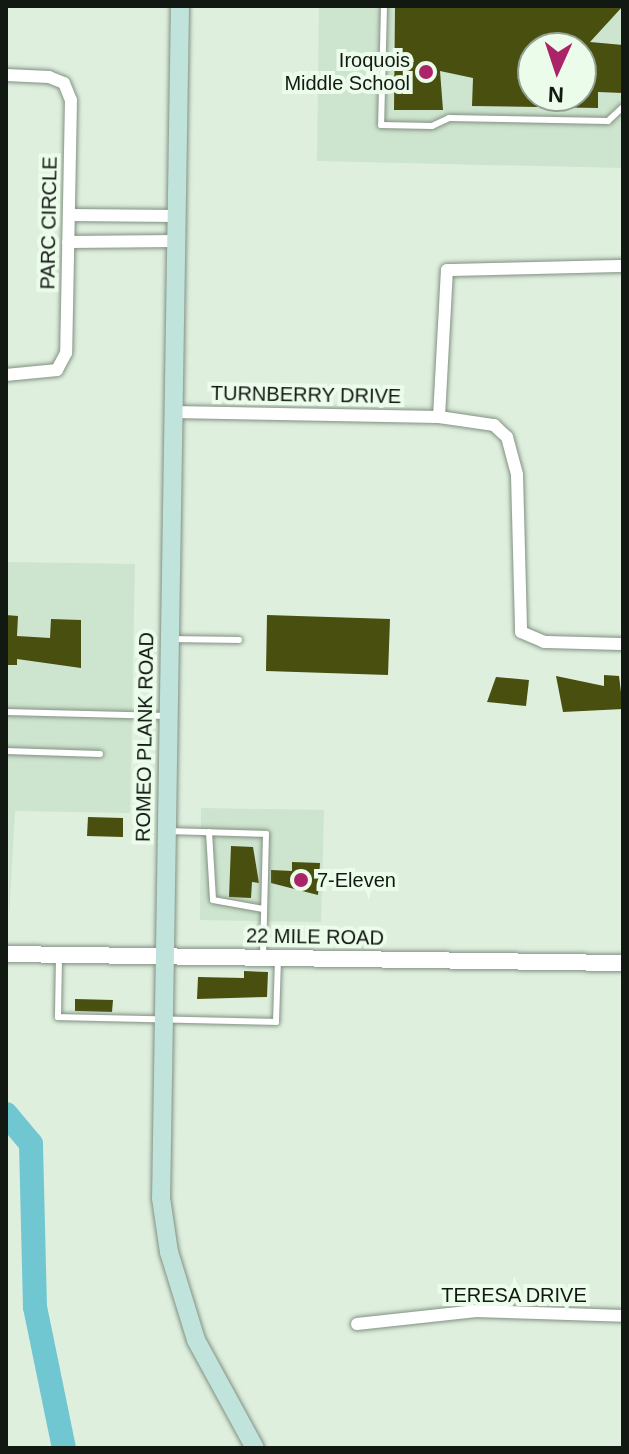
<!DOCTYPE html>
<style>
body{margin:0}
#map{position:relative;width:629px;height:1454px;overflow:hidden;background:#deefde;font-family:Helvetica,sans-serif}
div>[style]{position:absolute}
.built>*{inset:0;background:#cde4ce}
.river>*{height:24px;margin:-12px;padding:0 12px;transform-origin:12px;border-radius:12px;background:#71c7d1}
.building>*{inset:0;background:#484f0f}
.roads{filter:drop-shadow(0 0 2px #829182) drop-shadow(0 0 2px #829182)}
.service>*{height:6px;margin:-3px;padding:0 3px;transform-origin:3px;border-radius:3px;background:#fff}
.minor>*{height:12px;margin:-6px;padding:0 6px;transform-origin:6px;border-radius:6px;background:#fff}
.tertiary>*{height:16px;margin:-8px;padding:0 8px;transform-origin:8px;border-radius:8px;background:#fff}
.secondary>*{height:18px;margin:-9px;padding:0 9px;transform-origin:9px;border-radius:9px;background:#c0e3dc}
.dots>*{width:22px;height:22px;translate:-50% -50%;box-sizing:border-box;border:4px solid #ebfceb;border-radius:50%}
span{translate:-50% -50%;white-space:nowrap;text-align:center;line-height:1.15;-webkit-text-stroke:8px #ebfceb;paint-order:stroke}
.poi-label{font-size:20px;color:#121812}
.right{translate:-100% -50%;text-align:right}
.left{translate:0 -50%;text-align:left}
.street-label{font-size:20px;color:#121812}
.frame{position:absolute;inset:0;border:8px solid #121812;pointer-events:none}
.north{position:absolute;left:517px;top:32px;width:80px;height:80px;box-sizing:border-box;background:#ebfceb;border:2px solid #94a194;border-radius:50%;rotate:183deg;font-size:22px;font-weight:700;line-height:32px;text-align:center;color:#121812}
.north::after{content:'';display:block;margin:auto;width:28px;height:36px;background:#ab2469;clip-path:polygon(50% 0,100% 100%,50% 72%,0 100%)}
</style>
<div id="map">
<div class="built">
<i style="clip-path:polygon(evenodd,319px 6px,623px 6px,623px 168px,317px 161px,319px 6px,533px 48px,581px 48px,581px 96px,533px 96px,533px 48px)"></i>
<i style="clip-path:polygon(6px 562px,135px 564px,130px 813px,15px 811px,9px 918px)"></i>
<i style="clip-path:polygon(201px 808px,324px 810px,321px 922px,200px 920px)"></i>
</div>
<div class="river">
<i style="left:6px;top:1114px;width:39px;rotate:50deg"></i>
<i style="left:31px;top:1144px;width:163px;rotate:88.6deg"></i>
<i style="left:35px;top:1307px;width:144px;rotate:78.4deg"></i>
</div>
<div class="building">
<i style="clip-path:polygon(evenodd,395px 6px,623px 6px,590px 42px,623px 45px,623px 93px,598px 92px,598px 108px,472px 106px,473px 78px,440px 71px,443px 110px,394px 110px,395px 6px,533px 48px,581px 48px,581px 96px,533px 96px,533px 48px)"></i>
<i style="clip-path:polygon(6px 615px,18px 616px,17px 636px,50px 638px,51px 619px,81px 620px,81px 668px,17px 659px,17px 665px,6px 665px)"></i>
<i style="clip-path:polygon(267px 615px,390px 619px,388px 675px,266px 671px)"></i>
<i style="clip-path:polygon(604px 675px,619px 676px,623px 709px,563px 712px,556px 676px,604px 686px)"></i>
<i style="clip-path:polygon(496px 677px,529px 680px,526px 706px,487px 702px)"></i>
<i style="clip-path:polygon(88px 817px,123px 818px,123px 837px,87px 836px)"></i>
<i style="clip-path:polygon(231px 846px,253px 847px,259px 883px,252px 882px,251px 898px,229px 897px)"></i>
<i style="clip-path:polygon(292px 862px,320px 863px,318px 895px,271px 883px,271px 870px,292px 871px)"></i>
<i style="clip-path:polygon(244px 971px,268px 972px,267px 997px,197px 999px,198px 977px,244px 978px)"></i>
<i style="clip-path:polygon(75px 999px,113px 1000px,112px 1012px,75px 1011px)"></i>
</div>
<div class="roads">
<div class="service">
<i style="left:384px;top:6px;width:119px;rotate:91.4deg"></i>
<i style="left:381px;top:125px;width:51px;rotate:1.1deg"></i>
<i style="left:432px;top:126px;width:19px;rotate:-25deg"></i>
<i style="left:449px;top:118px;width:159px;rotate:1.1deg"></i>
<i style="left:608px;top:121px;width:21px;rotate:-43deg"></i>
<i style="left:171px;top:639px;width:68px;rotate:0.8deg"></i>
<i style="left:6px;top:712px;width:161px;rotate:1.4deg"></i>
<i style="left:6px;top:751px;width:94px;rotate:1.8deg"></i>
<i style="left:170px;top:831px;width:96px;rotate:1.8deg"></i>
<i style="left:266px;top:834px;width:121px;rotate:91.4deg"></i>
<i style="left:209px;top:832px;width:68px;rotate:86.6deg"></i>
<i style="left:213px;top:900px;width:51px;rotate:10.2deg"></i>
<i style="left:59px;top:957px;width:60px;rotate:91deg"></i>
<i style="left:58px;top:1017px;width:218px;rotate:1.3deg"></i>
<i style="left:276px;top:1022px;width:64px;rotate:-88.2deg"></i>
</div>
<div class="minor">
<i style="left:6px;top:75px;width:43px;rotate:2.7deg"></i>
<i style="left:49px;top:77px;width:16px;rotate:22deg"></i>
<i style="left:64px;top:83px;width:18px;rotate:68deg"></i>
<i style="left:71px;top:100px;width:253px;rotate:91.1deg"></i>
<i style="left:66px;top:353px;width:19px;rotate:118deg"></i>
<i style="left:57px;top:370px;width:51px;rotate:174.4deg"></i>
<i style="left:69px;top:215px;width:107px;rotate:0.5deg"></i>
<i style="left:68px;top:242px;width:108px;rotate:-0.5deg"></i>
<i style="left:173px;top:412px;width:266px;rotate:1.1deg"></i>
<i style="left:439px;top:417px;width:56px;rotate:8.3deg"></i>
<i style="left:494px;top:425px;width:18px;rotate:43deg"></i>
<i style="left:507px;top:437px;width:39px;rotate:75deg"></i>
<i style="left:517px;top:475px;width:157px;rotate:88.5deg"></i>
<i style="left:521px;top:632px;width:25px;rotate:23deg"></i>
<i style="left:544px;top:642px;width:79px;rotate:1.5deg"></i>
<i style="left:439px;top:417px;width:147px;rotate:-86.9deg"></i>
<i style="left:447px;top:270px;width:176px;rotate:-1.3deg"></i>
<i style="left:357px;top:1324px;width:120px;rotate:-6.2deg"></i>
<i style="left:476px;top:1311px;width:147px;rotate:1.9deg"></i>
</div>
<div class="tertiary">
<i style="left:6px;top:954px;width:617px;rotate:0.84deg"></i>
</div>
<div class="secondary">
<i style="left:180px;top:6px;width:1192px;rotate:90.91deg"></i>
<i style="left:161px;top:1198px;width:55px;rotate:81.6deg"></i>
<i style="left:169px;top:1252px;width:92px;rotate:72.9deg"></i>
<i style="left:196px;top:1340px;width:123px;rotate:61.4deg"></i>
</div>
</div>
<div class="dots">
<i style="left:426px;top:72px;background:#ab2469"></i>
<i style="left:301px;top:880px;background:#ab2469"></i>
</div>
<div class="poi-label">
<span class="right" style="left:410px;top:72px">Iroquois<br>Middle School</span>
<span class="left" style="left:317px;top:880px">7-Eleven</span>
</div>
<div class="street-label">
<span style="left:49px;top:223px;rotate:-89deg">PARC CIRCLE</span>
<span style="left:306px;top:395px;rotate:1deg">TURNBERRY DRIVE</span>
<span style="left:145px;top:737px;rotate:-89deg">ROMEO PLANK ROAD</span>
<span style="left:315px;top:937px;rotate:1deg">22 MILE ROAD</span>
<span style="left:514px;top:1295px">TERESA DRIVE</span>
</div>
<div class="frame"></div>
<div class="north">N</div>
</div>
